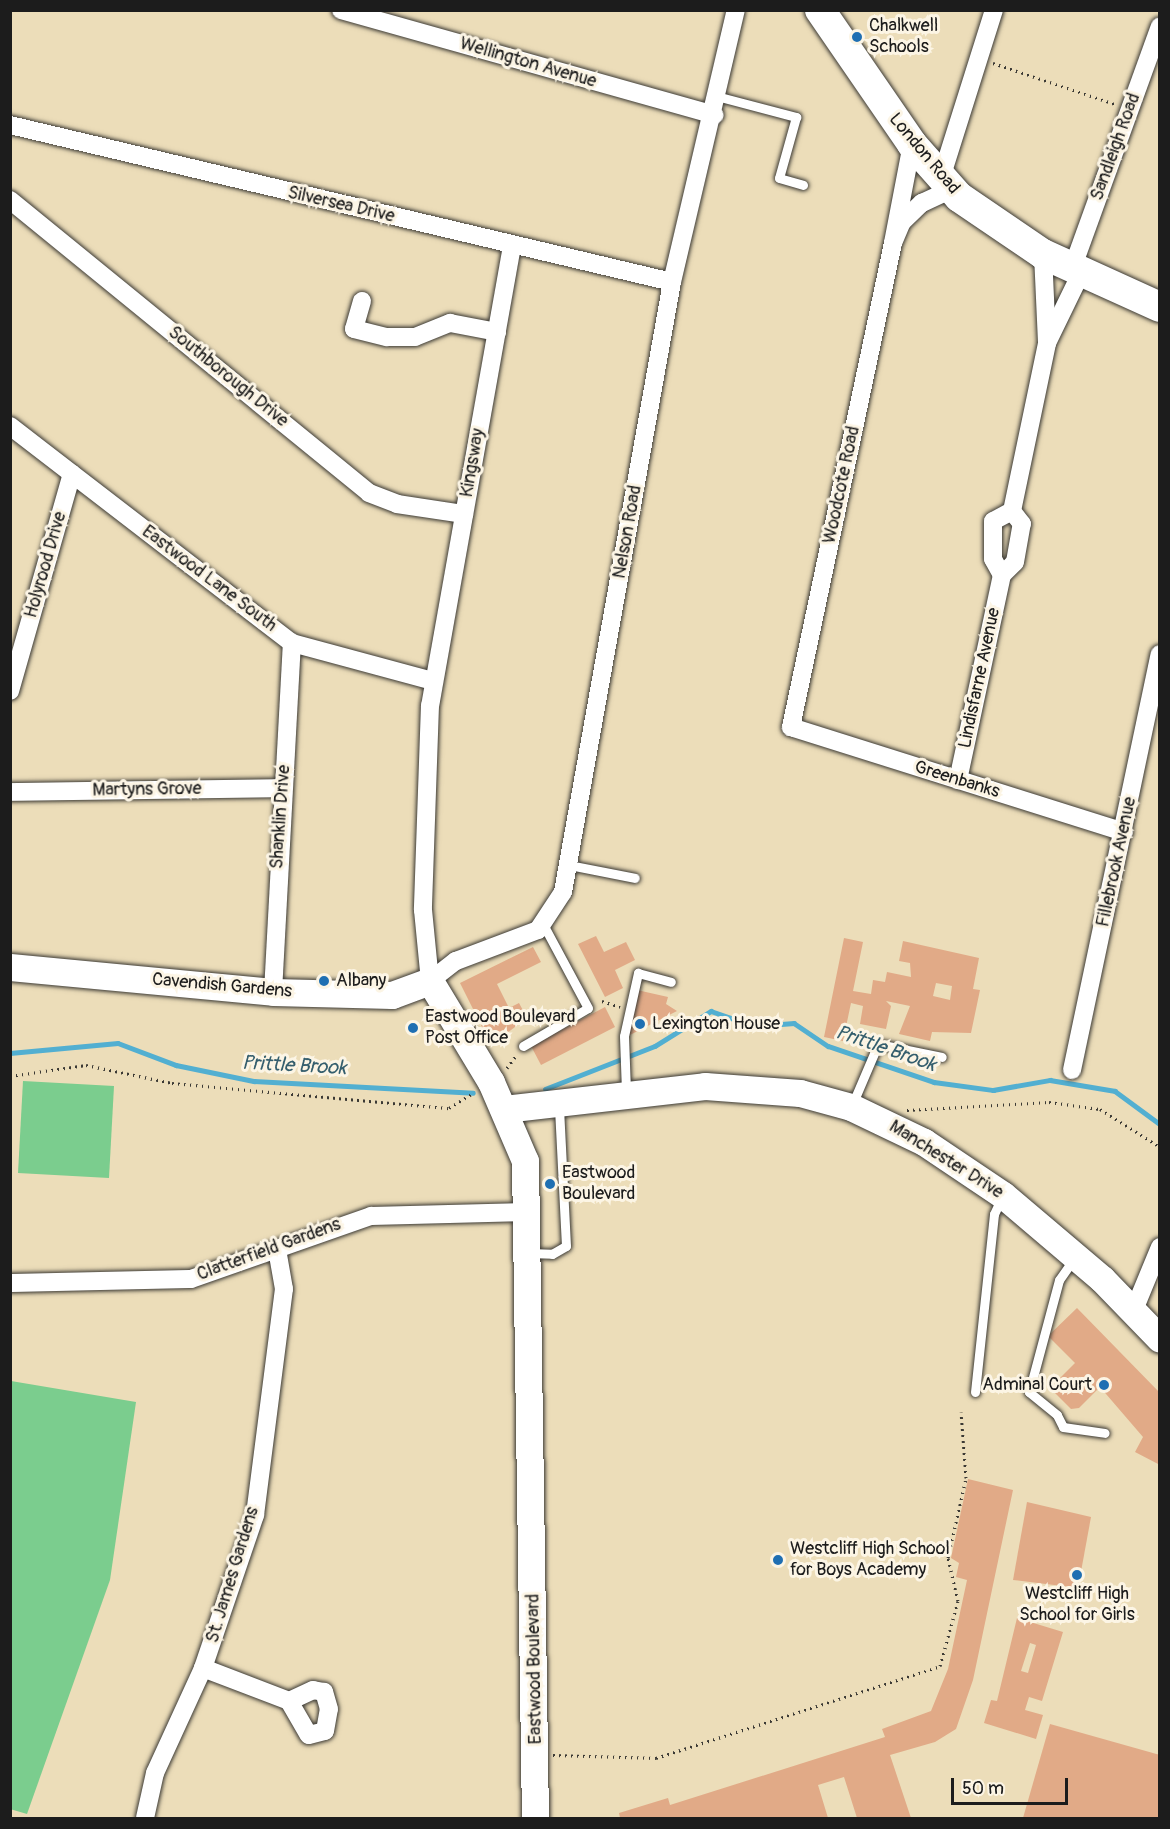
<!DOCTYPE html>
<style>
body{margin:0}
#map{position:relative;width:1170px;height:1829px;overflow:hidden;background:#ecddb9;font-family:Pangolin,sans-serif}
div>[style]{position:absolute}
.green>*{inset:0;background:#7bcd8e}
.stream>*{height:4.5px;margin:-2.25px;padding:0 2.25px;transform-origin:2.25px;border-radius:2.25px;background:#52afd1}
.building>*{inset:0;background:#e1aa87}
.path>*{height:3px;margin-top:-1.5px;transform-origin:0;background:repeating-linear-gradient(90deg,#3b3934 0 1.5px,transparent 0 6px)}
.roads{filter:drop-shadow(0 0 2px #3b3934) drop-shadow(0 0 2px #3b3934)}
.lane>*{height:9px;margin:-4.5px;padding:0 4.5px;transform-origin:4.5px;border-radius:4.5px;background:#fff}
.street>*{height:18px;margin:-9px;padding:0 9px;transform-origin:9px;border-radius:9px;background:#fff}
.secondary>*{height:27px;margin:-13.5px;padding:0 13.5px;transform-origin:13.5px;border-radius:13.5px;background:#fff}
.primary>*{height:30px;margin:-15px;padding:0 15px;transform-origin:15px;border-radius:15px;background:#fff}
.dots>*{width:16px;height:16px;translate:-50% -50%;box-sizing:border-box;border:3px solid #fcf5e5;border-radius:50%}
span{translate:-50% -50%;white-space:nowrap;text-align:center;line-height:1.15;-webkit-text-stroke:6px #fcf5e5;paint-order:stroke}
.poi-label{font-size:18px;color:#1c1c1c}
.left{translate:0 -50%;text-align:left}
.right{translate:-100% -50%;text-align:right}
.street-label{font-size:18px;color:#1c1c1c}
.water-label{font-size:20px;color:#345e6d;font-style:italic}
.frame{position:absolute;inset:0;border:12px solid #1c1c1c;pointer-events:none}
.scale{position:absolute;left:951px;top:1778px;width:117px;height:27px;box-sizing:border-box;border:3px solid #1c1c1c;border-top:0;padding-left:8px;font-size:18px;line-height:21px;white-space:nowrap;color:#1c1c1c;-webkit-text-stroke:4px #fcf5e5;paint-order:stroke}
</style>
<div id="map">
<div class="green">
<i style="clip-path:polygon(23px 1081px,114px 1086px,109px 1178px,18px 1173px)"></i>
<i style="clip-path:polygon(11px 1381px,136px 1402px,110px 1580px,27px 1814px,10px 1809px)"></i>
</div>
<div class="stream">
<i style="left:10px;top:1053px;width:108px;rotate:-5.3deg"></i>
<i style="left:118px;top:1043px;width:62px;rotate:20.8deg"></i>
<i style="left:176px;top:1065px;width:80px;rotate:11.6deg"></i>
<i style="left:254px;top:1081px;width:219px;rotate:3.1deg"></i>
<i style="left:545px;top:1089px;width:118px;rotate:-21.4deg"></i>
<i style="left:655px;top:1046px;width:66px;rotate:-32deg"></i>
<i style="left:711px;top:1011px;width:46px;rotate:19.2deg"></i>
<i style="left:754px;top:1026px;width:40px;rotate:-4.3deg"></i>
<i style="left:794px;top:1023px;width:41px;rotate:34.1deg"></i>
<i style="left:828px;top:1046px;width:112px;rotate:18.8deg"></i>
<i style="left:934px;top:1082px;width:60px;rotate:7.7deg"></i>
<i style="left:993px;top:1090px;width:58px;rotate:-10deg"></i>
<i style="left:1050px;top:1080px;width:66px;rotate:9.6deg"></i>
<i style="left:1115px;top:1091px;width:56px;rotate:36.3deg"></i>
</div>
<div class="building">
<i style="clip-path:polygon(596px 936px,604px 952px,626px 942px,635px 960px,615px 970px,623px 988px,605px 997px,578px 944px)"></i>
<i style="clip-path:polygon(evenodd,844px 938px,863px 942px,853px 991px,871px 994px,873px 980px,885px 982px,887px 972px,911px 977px,910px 963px,899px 961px,903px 941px,979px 958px,973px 989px,980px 990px,971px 1033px,932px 1032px,930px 1041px,899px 1034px,910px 1006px,886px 1001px,891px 1006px,886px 1029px,860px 1024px,863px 1006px,851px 1003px,843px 1041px,824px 1037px,844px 938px,936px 983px,952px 986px,950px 1000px,933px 996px,936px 983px)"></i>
<i style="clip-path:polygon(533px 947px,541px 962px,497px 984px,509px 1008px,519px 1003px,527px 1018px,491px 1045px,460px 983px)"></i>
<i style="clip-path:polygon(637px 990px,668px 997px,666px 1004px,677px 1011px,626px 1037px)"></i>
<i style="clip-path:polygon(605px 1007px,615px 1027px,541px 1065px,531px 1046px)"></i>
<i style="clip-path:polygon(1077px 1308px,1160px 1393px,1160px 1465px,1135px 1452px,1143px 1437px,1100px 1387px,1079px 1408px,1071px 1409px,1054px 1392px,1059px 1387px,1055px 1383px,1075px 1363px,1048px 1336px)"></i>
<i style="clip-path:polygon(968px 1479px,1013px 1490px,973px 1680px,956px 1729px,935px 1742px,890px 1755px,911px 1818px,857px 1818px,844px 1777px,818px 1785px,828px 1818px,620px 1818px,619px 1813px,668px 1798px,670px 1805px,885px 1737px,882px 1729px,931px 1711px,948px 1669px,967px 1580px,956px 1577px,959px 1563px,951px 1558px)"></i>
<i style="clip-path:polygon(1027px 1502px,1091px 1517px,1078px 1588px,1013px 1580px)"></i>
<i style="clip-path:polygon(evenodd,1017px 1618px,1063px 1632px,1042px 1701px,1029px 1697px,1025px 1710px,1043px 1715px,1036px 1739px,984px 1723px,991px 1700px,997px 1701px,1017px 1618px,1030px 1643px,1036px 1645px,1028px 1673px,1021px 1671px,1030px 1643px)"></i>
<i style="clip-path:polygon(1050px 1724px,1160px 1755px,1160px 1818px,1023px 1818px)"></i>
</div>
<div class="path">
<i style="left:993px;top:63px;width:129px;rotate:18.6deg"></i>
<i style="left:602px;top:1001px;width:19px;rotate:18deg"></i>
<i style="left:507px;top:1068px;width:17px;rotate:-54deg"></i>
<i style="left:10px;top:1076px;width:77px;rotate:-8.2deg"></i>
<i style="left:86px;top:1065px;width:88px;rotate:11.8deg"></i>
<i style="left:172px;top:1083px;width:278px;rotate:5.2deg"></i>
<i style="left:449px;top:1108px;width:28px;rotate:-32deg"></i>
<i style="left:907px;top:1110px;width:142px;rotate:-3.2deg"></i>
<i style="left:1049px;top:1102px;width:51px;rotate:7.8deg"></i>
<i style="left:1100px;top:1109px;width:71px;rotate:32.3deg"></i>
<i style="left:553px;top:1755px;width:103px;rotate:1.7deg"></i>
<i style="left:656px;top:1758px;width:299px;rotate:-17.9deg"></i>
<i style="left:940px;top:1666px;width:67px;rotate:-74.5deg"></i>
<i style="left:958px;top:1601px;width:44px;rotate:-103.1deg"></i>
<i style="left:948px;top:1558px;width:82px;rotate:-77.3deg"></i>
<i style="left:966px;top:1478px;width:66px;rotate:-94.3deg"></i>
</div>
<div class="roads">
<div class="lane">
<i style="left:720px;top:97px;width:79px;rotate:14.7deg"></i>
<i style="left:796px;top:117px;width:63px;rotate:105.6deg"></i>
<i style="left:779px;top:178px;width:25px;rotate:16deg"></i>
<i style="left:569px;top:865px;width:67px;rotate:11.1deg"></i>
<i style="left:523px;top:1046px;width:75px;rotate:-30.3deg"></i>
<i style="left:588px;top:1008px;width:93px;rotate:-118.2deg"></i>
<i style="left:626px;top:1091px;width:55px;rotate:-92.1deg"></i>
<i style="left:624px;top:1036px;width:65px;rotate:-77.5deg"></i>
<i style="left:638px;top:973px;width:34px;rotate:15deg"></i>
<i style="left:852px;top:1105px;width:66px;rotate:-66.9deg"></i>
<i style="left:878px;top:1044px;width:65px;rotate:11.5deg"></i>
<i style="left:528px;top:1253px;width:24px;rotate:2deg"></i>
<i style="left:552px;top:1254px;width:16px;rotate:-30deg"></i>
<i style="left:566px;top:1246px;width:140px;rotate:-92.9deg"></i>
<i style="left:1073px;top:1260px;width:24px;rotate:125deg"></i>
<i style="left:1059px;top:1280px;width:116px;rotate:105deg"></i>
<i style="left:1029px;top:1392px;width:36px;rotate:39deg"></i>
<i style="left:1057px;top:1415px;width:13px;rotate:63deg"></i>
<i style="left:1063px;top:1427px;width:42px;rotate:8.1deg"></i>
<i style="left:975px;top:1392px;width:179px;rotate:-83.9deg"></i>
<i style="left:994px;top:1214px;width:17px;rotate:-65deg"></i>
</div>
<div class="street">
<i style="left:341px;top:10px;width:388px;rotate:15.7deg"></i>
<i style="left:10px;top:125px;width:680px;rotate:13.34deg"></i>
<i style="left:912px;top:144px;width:101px;rotate:100.9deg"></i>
<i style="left:893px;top:243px;width:23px;rotate:-67deg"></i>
<i style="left:902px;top:222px;width:28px;rotate:-44deg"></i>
<i style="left:922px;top:203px;width:33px;rotate:-25deg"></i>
<i style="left:941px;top:178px;width:176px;rotate:-72.5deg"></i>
<i style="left:10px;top:200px;width:463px;rotate:39.2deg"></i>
<i style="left:369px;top:493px;width:30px;rotate:21deg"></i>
<i style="left:397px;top:504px;width:68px;rotate:8.5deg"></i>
<i style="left:893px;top:243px;width:495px;rotate:101.9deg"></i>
<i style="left:791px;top:727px;width:349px;rotate:17.5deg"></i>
<i style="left:512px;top:246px;width:466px;rotate:100.1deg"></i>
<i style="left:430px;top:705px;width:205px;rotate:92deg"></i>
<i style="left:423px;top:910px;width:71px;rotate:84.4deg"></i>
<i style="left:430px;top:981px;width:33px;rotate:-38deg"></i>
<i style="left:456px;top:961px;width:88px;rotate:-20.7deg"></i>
<i style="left:538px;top:930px;width:45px;rotate:-56.7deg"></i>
<i style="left:563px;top:892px;width:620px;rotate:-79.87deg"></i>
<i style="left:672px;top:282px;width:279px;rotate:-76.8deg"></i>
<i style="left:1043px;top:254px;width:89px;rotate:87.4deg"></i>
<i style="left:1047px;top:343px;width:78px;rotate:-64.1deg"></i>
<i style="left:1072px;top:269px;width:258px;rotate:-70.1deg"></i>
<i style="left:362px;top:301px;width:29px;rotate:106deg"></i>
<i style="left:354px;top:329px;width:34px;rotate:14deg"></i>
<i style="left:387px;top:337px;width:28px"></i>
<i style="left:415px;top:337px;width:38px;rotate:-22deg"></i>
<i style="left:450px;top:323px;width:48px;rotate:10.8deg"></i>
<i style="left:10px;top:426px;width:356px;rotate:37.6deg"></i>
<i style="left:292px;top:643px;width:146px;rotate:15.1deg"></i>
<i style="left:1012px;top:511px;width:21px;rotate:152deg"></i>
<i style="left:993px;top:521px;width:38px;rotate:90deg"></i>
<i style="left:993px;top:559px;width:18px;rotate:61deg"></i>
<i style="left:1002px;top:575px;width:18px;rotate:-45deg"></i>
<i style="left:1015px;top:562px;width:39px;rotate:-80deg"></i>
<i style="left:1022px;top:524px;width:16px;rotate:-128deg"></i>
<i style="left:1012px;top:511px;width:172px;rotate:-78.2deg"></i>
<i style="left:10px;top:691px;width:226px;rotate:-74.1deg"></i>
<i style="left:958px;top:780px;width:210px;rotate:-77.9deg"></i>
<i style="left:10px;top:792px;width:273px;rotate:-0.8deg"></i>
<i style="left:273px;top:992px;width:350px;rotate:-86.9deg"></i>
<i style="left:1072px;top:1070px;width:425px;rotate:-78.1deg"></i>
<i style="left:10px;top:1283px;width:181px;rotate:-1.3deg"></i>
<i style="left:191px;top:1279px;width:191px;rotate:-19.3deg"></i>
<i style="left:371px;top:1216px;width:156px;rotate:-1.5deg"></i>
<i style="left:1134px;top:1310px;width:68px;rotate:-67.6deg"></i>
<i style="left:203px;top:1668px;width:92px;rotate:21deg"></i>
<i style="left:289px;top:1701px;width:39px;rotate:60deg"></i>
<i style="left:309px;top:1735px;width:16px;rotate:-14deg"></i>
<i style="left:325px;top:1731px;width:22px;rotate:-80deg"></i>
<i style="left:329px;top:1709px;width:18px;rotate:-106deg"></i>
<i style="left:324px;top:1692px;width:11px;rotate:-170deg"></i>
<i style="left:313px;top:1690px;width:26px;rotate:155deg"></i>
<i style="left:145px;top:1818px;width:46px;rotate:-77.5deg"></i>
<i style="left:155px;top:1773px;width:115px;rotate:-65.4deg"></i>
<i style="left:203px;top:1668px;width:162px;rotate:-71.2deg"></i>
<i style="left:255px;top:1515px;width:228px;rotate:-82.7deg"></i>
<i style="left:284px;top:1289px;width:40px;rotate:-100deg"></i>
</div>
<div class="secondary">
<i style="left:10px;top:967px;width:264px;rotate:5.4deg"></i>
<i style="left:273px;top:992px;width:119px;rotate:1.4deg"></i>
<i style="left:392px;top:995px;width:40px;rotate:-20.2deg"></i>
<i style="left:430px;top:981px;width:118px;rotate:58.9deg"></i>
<i style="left:491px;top:1082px;width:86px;rotate:66.7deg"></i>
<i style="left:525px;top:1161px;width:657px;rotate:89.13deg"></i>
<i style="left:504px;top:1109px;width:202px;rotate:-6.5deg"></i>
<i style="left:705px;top:1086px;width:95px;rotate:4.2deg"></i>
<i style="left:800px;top:1093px;width:53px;rotate:15.4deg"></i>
<i style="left:851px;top:1107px;width:81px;rotate:25.6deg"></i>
<i style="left:924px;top:1142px;width:95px;rotate:33.9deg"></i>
<i style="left:1003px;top:1195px;width:130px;rotate:40.3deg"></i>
<i style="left:1102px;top:1279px;width:83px;rotate:46deg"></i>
</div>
<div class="primary">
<i style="left:820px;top:10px;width:163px;rotate:55.5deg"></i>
<i style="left:912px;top:144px;width:71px;rotate:48.4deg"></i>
<i style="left:959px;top:197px;width:102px;rotate:34.2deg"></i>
<i style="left:1043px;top:254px;width:128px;rotate:24.4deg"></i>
</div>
</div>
<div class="dots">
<i style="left:857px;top:37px;background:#1f6fb2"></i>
<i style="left:324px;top:981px;background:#1f6fb2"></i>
<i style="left:640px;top:1024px;background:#1f6fb2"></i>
<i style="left:413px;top:1028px;background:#1f6fb2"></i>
<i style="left:550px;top:1184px;background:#1f6fb2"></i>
<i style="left:1104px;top:1385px;background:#1f6fb2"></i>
<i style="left:778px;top:1560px;background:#1f6fb2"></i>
<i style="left:1077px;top:1575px;background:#1f6fb2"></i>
</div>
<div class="poi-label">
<span class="left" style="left:869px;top:37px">Chalkwell<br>Schools</span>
<span class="left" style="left:336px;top:981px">Albany</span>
<span class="left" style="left:425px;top:1028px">Eastwood Boulevard<br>Post Office</span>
<span class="left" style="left:652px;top:1024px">Lexington House</span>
<span class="left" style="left:562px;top:1184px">Eastwood<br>Boulevard</span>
<span class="right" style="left:1092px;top:1385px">Adminal Court</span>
<span class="left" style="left:790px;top:1560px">Westcliff High School<br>for Boys Academy</span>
<span style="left:1077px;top:1605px">Westcliff High<br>School for Girls</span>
</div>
<div class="street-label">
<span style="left:528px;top:63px;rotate:16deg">Wellington Avenue</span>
<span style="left:1116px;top:147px;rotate:-70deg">Sandleigh Road</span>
<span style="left:924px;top:154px;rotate:50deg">London Road</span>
<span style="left:341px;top:205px;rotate:13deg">Silversea Drive</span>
<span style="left:228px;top:377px;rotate:39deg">Southborough Drive</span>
<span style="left:473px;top:463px;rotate:-80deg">Kingsway</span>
<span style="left:842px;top:485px;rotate:-78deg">Woodcote Road</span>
<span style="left:628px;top:532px;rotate:-80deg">Nelson Road</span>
<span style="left:46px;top:565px;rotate:-74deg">Holyrood Drive</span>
<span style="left:209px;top:579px;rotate:37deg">Eastwood Lane South</span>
<span style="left:980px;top:678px;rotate:-78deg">Lindisfarne Avenue</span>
<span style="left:957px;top:780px;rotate:17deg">Greenbanks</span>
<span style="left:147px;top:790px;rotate:-1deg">Martyns Grove</span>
<span style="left:281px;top:817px;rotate:-86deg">Shanklin Drive</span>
<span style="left:1117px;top:862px;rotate:-78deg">Fillebrook Avenue</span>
<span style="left:222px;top:986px;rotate:5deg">Cavendish Gardens</span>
<span style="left:946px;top:1160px;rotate:32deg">Manchester Drive</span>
<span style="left:269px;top:1250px;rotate:-20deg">Clatterfield Gardens</span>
<span style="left:233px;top:1575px;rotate:-73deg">St. James Gardens</span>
<span style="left:535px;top:1669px;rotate:-91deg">Eastwood Boulevard</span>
</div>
<div class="water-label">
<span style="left:886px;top:1048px;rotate:19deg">Prittle Brook</span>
<span style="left:294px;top:1065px;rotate:3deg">Prittle Brook</span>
</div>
<div class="frame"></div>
<div class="scale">50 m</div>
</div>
